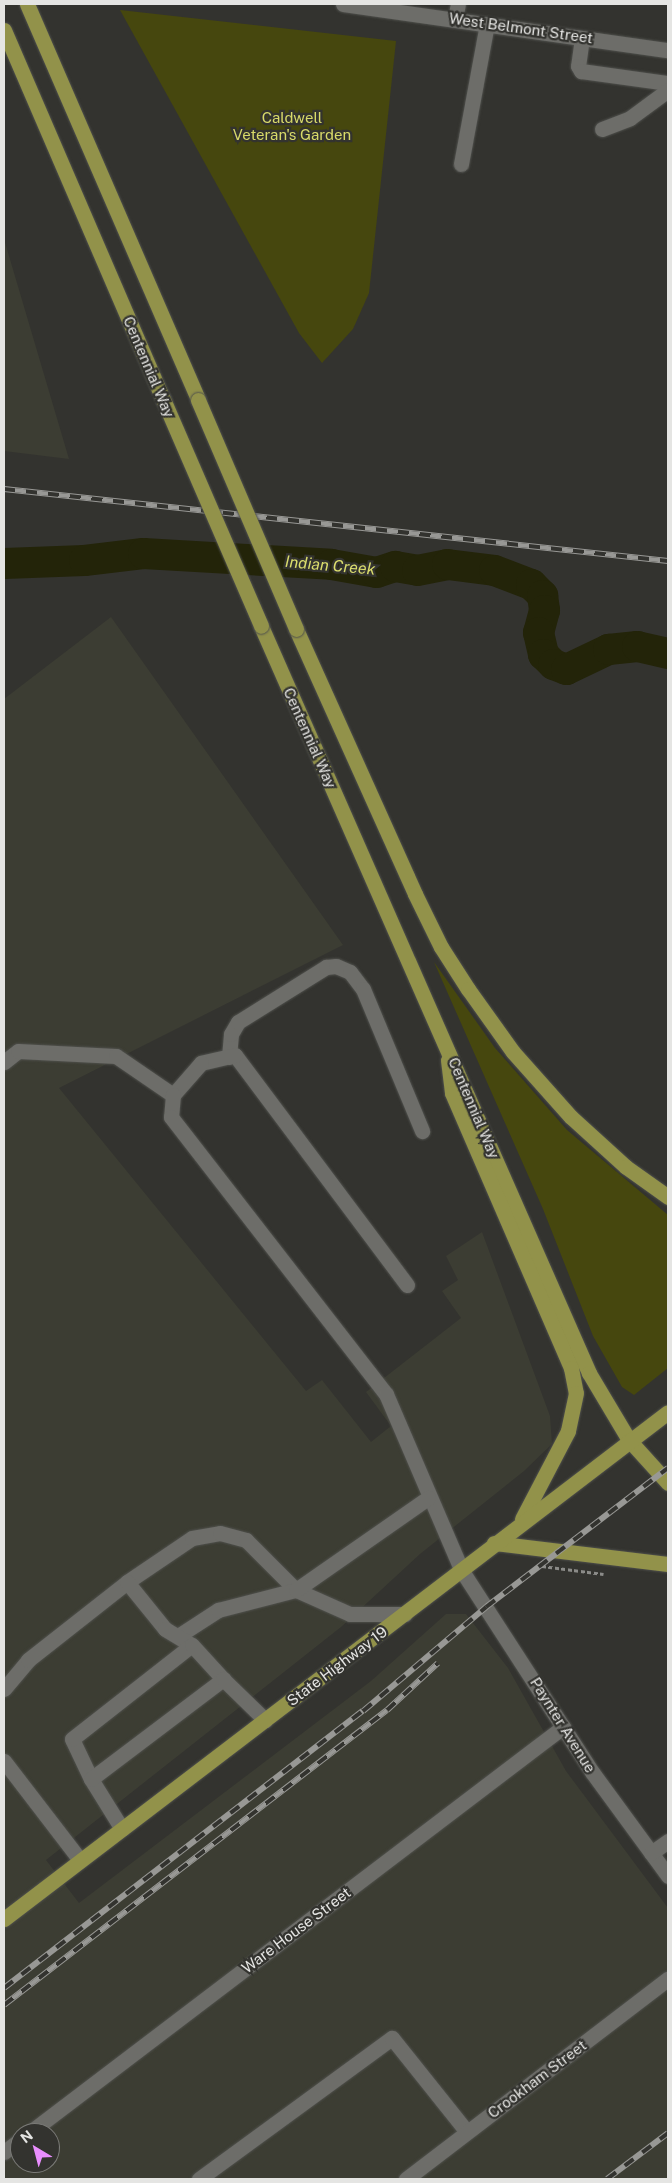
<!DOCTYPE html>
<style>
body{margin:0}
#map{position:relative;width:672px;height:2183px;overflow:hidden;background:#33332f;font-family:"Public Sans",sans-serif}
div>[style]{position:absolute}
.built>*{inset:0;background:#3c3d33}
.green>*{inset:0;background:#46470e}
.river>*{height:31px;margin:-15.5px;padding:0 15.5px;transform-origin:15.5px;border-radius:15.5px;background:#232409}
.path>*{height:3px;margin-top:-1.5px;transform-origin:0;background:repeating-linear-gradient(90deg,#8b8b88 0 4px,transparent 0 6.5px)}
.roads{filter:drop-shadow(0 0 1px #4f504c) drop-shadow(0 0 1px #4f504c)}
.minor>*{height:15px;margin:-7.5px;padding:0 7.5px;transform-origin:7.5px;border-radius:7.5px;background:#6d6d69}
.major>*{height:15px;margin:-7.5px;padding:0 7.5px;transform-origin:7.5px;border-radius:7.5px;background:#92924a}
.rail>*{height:5.5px;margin-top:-2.75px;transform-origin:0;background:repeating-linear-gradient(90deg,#33332f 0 11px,#989895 0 22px);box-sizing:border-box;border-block:1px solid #989895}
.bridges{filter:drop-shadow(0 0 1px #4f504c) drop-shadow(0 0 1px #4f504c)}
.major-bridge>*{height:15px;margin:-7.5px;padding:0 7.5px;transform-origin:7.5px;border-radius:7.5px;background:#92924a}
span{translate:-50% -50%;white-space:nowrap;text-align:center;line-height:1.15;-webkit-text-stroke:4.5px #33332f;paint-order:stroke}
.street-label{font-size:15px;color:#e5e5e3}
.park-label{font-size:15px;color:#d8da69}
.water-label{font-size:16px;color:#dbdd6d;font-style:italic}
.frame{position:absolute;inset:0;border:5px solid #e5e5e3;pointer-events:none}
.north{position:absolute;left:10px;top:2123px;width:50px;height:50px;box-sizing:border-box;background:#33332f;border:1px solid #7a7a77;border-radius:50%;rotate:323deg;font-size:14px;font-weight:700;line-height:20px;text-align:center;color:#e5e5e3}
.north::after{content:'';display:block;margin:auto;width:18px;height:22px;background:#e98dfe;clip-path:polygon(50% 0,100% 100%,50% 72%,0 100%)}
</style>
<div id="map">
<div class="built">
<i style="clip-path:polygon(4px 239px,69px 459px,4px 451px)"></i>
<i style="clip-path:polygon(evenodd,111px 617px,343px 945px,59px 1088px,306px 1391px,322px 1380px,371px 1442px,391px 1426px,366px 1392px,461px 1318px,442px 1291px,458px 1280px,446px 1256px,482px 1232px,550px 1416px,552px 1444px,524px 1471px,420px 1554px,341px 1627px,46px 1860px,79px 1903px,371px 1681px,446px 1614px,466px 1614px,508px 1668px,566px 1771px,668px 1908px,668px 2179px,4px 2179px,4px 699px,111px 617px,20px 2133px,50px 2133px,50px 2163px,20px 2163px,20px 2133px)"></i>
</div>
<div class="green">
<i style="clip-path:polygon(120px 10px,396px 41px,369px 293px,353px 329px,322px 363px,299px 333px)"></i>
<i style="clip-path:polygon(434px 962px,495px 1048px,567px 1130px,668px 1215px,668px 1368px,634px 1395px,622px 1387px,593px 1336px,543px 1209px)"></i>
</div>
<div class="river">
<i style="left:4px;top:563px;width:80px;rotate:-2.1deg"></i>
<i style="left:84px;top:560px;width:59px;rotate:-6.8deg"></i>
<i style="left:143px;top:553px;width:188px;rotate:3.3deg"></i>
<i style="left:331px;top:564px;width:46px;rotate:10.1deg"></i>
<i style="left:376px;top:572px;width:20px;rotate:-18deg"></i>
<i style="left:395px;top:566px;width:22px;rotate:10deg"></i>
<i style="left:417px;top:570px;width:31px;rotate:-11deg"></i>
<i style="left:447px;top:564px;width:47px;rotate:7.3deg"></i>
<i style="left:494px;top:570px;width:40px;rotate:21deg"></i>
<i style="left:531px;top:584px;width:16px;rotate:45deg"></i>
<i style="left:542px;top:595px;width:15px;rotate:82deg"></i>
<i style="left:544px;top:610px;width:23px;rotate:105deg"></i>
<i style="left:538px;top:632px;width:23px;rotate:77deg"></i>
<i style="left:543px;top:654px;width:14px;rotate:45deg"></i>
<i style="left:553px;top:664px;width:14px;rotate:21deg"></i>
<i style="left:566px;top:669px;width:47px;rotate:-25.5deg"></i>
<i style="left:608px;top:649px;width:29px;rotate:-6deg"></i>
<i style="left:637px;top:646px;width:32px;rotate:13deg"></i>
</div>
<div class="path">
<i style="left:542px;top:1566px;width:62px;rotate:7.5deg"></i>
</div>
<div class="roads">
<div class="minor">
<i style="left:343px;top:4px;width:328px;rotate:8.1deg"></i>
<i style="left:455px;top:19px;width:15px;rotate:-79deg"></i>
<i style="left:582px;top:38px;width:28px;rotate:98deg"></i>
<i style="left:578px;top:66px;width:6px;rotate:59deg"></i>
<i style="left:581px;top:71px;width:88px;rotate:7.9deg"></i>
<i style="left:602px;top:129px;width:30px;rotate:-21deg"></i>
<i style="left:630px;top:118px;width:47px;rotate:-36.4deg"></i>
<i style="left:461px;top:164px;width:142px;rotate:-79.5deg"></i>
<i style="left:229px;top:1057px;width:23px;rotate:-85deg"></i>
<i style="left:231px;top:1034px;width:14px;rotate:-60deg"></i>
<i style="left:238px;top:1022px;width:104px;rotate:-32deg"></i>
<i style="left:326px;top:967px;width:10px;rotate:-6deg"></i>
<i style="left:336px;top:966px;width:15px;rotate:23deg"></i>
<i style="left:350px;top:972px;width:21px;rotate:53deg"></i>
<i style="left:363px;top:989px;width:154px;rotate:67.4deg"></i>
<i style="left:4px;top:1062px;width:18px;rotate:-38deg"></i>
<i style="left:18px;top:1051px;width:98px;rotate:2.9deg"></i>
<i style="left:116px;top:1056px;width:69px;rotate:34.4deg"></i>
<i style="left:407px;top:1285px;width:287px;rotate:-126.8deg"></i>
<i style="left:235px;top:1055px;width:35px;rotate:167deg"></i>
<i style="left:201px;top:1063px;width:43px;rotate:131.2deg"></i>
<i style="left:173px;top:1095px;width:22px;rotate:95deg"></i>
<i style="left:171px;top:1117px;width:351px;rotate:52.2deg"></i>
<i style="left:386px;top:1394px;width:193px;rotate:66.8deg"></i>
<i style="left:462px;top:1571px;width:239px;rotate:57.1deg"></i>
<i style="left:592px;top:1772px;width:129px;rotate:53.8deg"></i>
<i style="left:127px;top:1582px;width:78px;rotate:-34.1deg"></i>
<i style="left:192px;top:1538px;width:28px;rotate:-10deg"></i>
<i style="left:220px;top:1533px;width:27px;rotate:15deg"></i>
<i style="left:246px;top:1540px;width:71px;rotate:45deg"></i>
<i style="left:296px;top:1590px;width:59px;rotate:24deg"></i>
<i style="left:350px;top:1614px;width:55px"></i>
<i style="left:178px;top:1636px;width:48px;rotate:-33deg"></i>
<i style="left:218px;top:1610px;width:81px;rotate:-14.4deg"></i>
<i style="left:296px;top:1590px;width:161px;rotate:-34.9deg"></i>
<i style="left:4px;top:1689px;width:38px;rotate:-50deg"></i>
<i style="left:28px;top:1660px;width:126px;rotate:-38.2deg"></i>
<i style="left:127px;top:1582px;width:60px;rotate:51deg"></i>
<i style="left:165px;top:1629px;width:31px;rotate:31deg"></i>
<i style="left:4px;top:1761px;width:125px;rotate:52.5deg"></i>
<i style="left:91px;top:1779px;width:44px;rotate:-115.4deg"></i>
<i style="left:72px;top:1739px;width:152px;rotate:-38.1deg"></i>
<i style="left:192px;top:1645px;width:46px;rotate:47.6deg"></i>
<i style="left:122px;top:1829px;width:59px;rotate:-121.8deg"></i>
<i style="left:91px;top:1779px;width:166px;rotate:-37.1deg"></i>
<i style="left:223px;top:1679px;width:59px;rotate:44.3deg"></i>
<i style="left:651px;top:1853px;width:21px;rotate:-35deg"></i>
<i style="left:29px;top:2133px;width:671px;rotate:-37.25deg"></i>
<i style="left:4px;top:2152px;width:20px;rotate:-37deg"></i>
<i style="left:199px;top:2179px;width:239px;rotate:-36.2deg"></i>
<i style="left:392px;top:2038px;width:120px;rotate:51.4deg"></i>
<i style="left:406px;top:2179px;width:330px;rotate:-37.4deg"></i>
</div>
<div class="major">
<i style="left:27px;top:4px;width:431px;rotate:66.6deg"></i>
<i style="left:4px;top:30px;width:402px;rotate:66.7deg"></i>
<i style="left:261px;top:626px;width:816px;rotate:66.29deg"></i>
<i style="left:589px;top:1373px;width:78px;rotate:59.2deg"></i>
<i style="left:629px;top:1440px;width:58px;rotate:47.8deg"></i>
<i style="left:296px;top:629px;width:290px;rotate:65.8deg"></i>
<i style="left:415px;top:894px;width:59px;rotate:63.9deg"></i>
<i style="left:441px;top:947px;width:50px;rotate:57.3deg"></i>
<i style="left:468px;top:989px;width:77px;rotate:54.5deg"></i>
<i style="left:513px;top:1052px;width:87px;rotate:48.3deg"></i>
<i style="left:571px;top:1117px;width:74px;rotate:42.3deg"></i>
<i style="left:626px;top:1167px;width:52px;rotate:35.5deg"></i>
<i style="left:448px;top:1060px;width:33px;rotate:83deg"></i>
<i style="left:452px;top:1093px;width:300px;rotate:66.6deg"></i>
<i style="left:571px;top:1368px;width:25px;rotate:79deg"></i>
<i style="left:576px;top:1393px;width:39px;rotate:102deg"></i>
<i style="left:568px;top:1431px;width:99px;rotate:117.6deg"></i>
<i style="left:494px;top:1543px;width:175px;rotate:6.9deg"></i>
<i style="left:4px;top:1919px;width:835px;rotate:-37.36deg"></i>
</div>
</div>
<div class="rail">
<i style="left:4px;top:489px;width:668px;rotate:6.19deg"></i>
<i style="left:4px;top:1988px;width:453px;rotate:-37.7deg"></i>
<i style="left:363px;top:1711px;width:161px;rotate:-40.2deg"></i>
<i style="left:486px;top:1607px;width:229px;rotate:-37.4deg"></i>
<i style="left:4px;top:2005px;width:483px;rotate:-37.6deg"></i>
<i style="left:387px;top:1710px;width:69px;rotate:-42.7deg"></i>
<i style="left:607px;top:2179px;width:76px;rotate:-37deg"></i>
</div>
<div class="bridges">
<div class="major-bridge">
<i style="left:163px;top:399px;width:247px;rotate:66.6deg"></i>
<i style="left:198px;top:400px;width:249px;rotate:66.8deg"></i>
</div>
</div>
<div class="street-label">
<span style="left:521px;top:28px;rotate:8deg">West Belmont Street</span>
<span style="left:149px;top:367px;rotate:67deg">Centennial Way</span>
<span style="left:310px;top:738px;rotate:66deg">Centennial Way</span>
<span style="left:474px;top:1108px;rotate:67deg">Centennial Way</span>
<span style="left:337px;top:1666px;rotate:-37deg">State Highway 19</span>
<span style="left:563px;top:1725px;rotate:58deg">Paynter Avenue</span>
<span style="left:296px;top:1930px;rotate:-37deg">Ware House Street</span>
<span style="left:537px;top:2079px;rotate:-37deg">Crookham Street</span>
</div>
<div class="park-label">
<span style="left:292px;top:126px">Caldwell<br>Veteran's Garden</span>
</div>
<div class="water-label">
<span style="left:330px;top:566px;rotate:5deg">Indian Creek</span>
</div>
<div class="frame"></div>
<div class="north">N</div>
</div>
